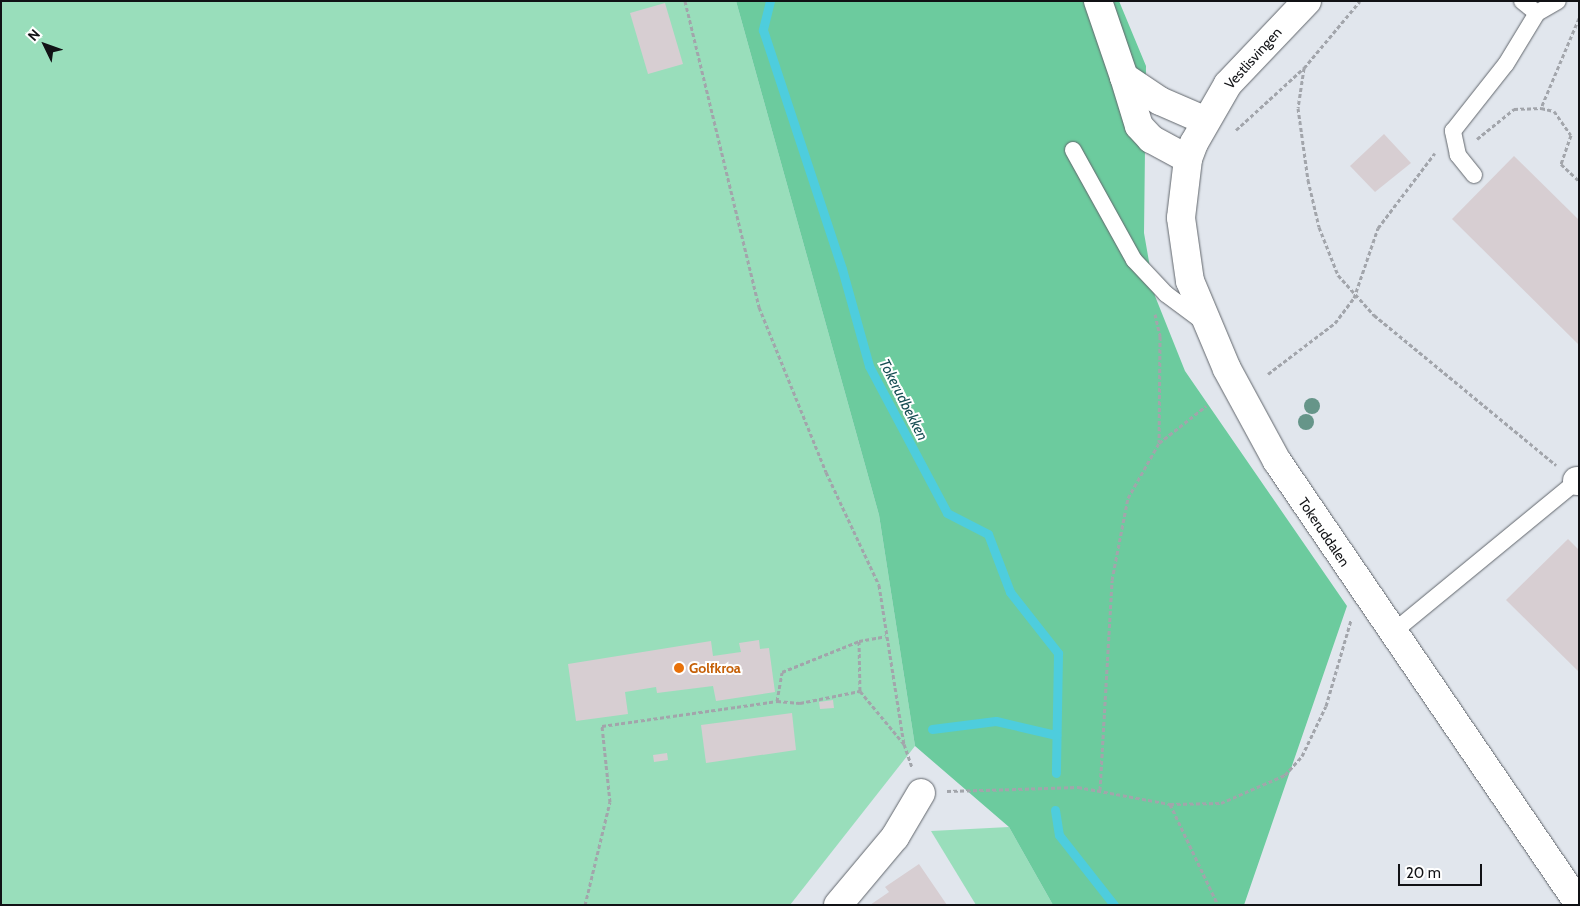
<!DOCTYPE html>
<style>
body{margin:0}
#map{position:relative;width:1580px;height:906px;overflow:hidden;background:#e1e6ed;font-family:Cabin,sans-serif}
div>[style]{position:absolute}
.green>*{inset:0;background:#99debb}
.forest>*{inset:0;background:#6ccb9e}
.stream>*{height:9px;margin:-4.5px;padding:0 4.5px;transform-origin:4.5px;border-radius:4.5px;background:#4ecddd}
.building>*{inset:0;background:#d7ced2}
.path>*{height:3px;margin-top:-1.5px;transform-origin:0;background:repeating-linear-gradient(90deg,#a2a5ab 0 4px,transparent 0 6.5px)}
.roads{filter:drop-shadow(0 0 1px #61666c) drop-shadow(0 0 1px #61666c)}
.service>*{height:16px;margin:-8px;padding:0 8px;transform-origin:8px;border-radius:8px;background:#fff}
.minor>*{height:28px;margin:-14px;padding:0 14px;transform-origin:14px;border-radius:14px;background:#fff}
.tertiary>*{height:28px;margin:-14px;padding:0 14px;transform-origin:14px;border-radius:14px;background:#fff}
.trees>*{width:16px;height:16px;margin:-8px;border-radius:50%;background:#669589}
.dots>*{width:14px;height:14px;translate:-50% -50%;box-sizing:border-box;border:2px solid #fff;border-radius:50%}
span{translate:-50% -50%;white-space:nowrap;text-align:center;line-height:1.15;-webkit-text-stroke:4px #fff;paint-order:stroke}
.street-label{font-size:14px;color:#111215}
.food-label{font-size:14px;color:#c56008;font-weight:700}
.left{translate:0 -50%;text-align:left}
.water-label{font-size:15px;color:#174e54;font-style:italic}
.frame{position:absolute;inset:0;border:2px solid #111215;pointer-events:none}
.north{position:absolute;left:20px;top:20px;width:50px;height:50px;-webkit-text-stroke:4px #fff;paint-order:stroke;rotate:312deg;font-size:14px;font-weight:700;line-height:20px;text-align:center;color:#111215}
.north::after{content:'';display:block;margin:auto;width:18px;height:22px;background:#111215;clip-path:polygon(50% 0,100% 100%,50% 72%,0 100%)}
.scale{position:absolute;left:1398px;top:864px;width:84px;height:22px;box-sizing:border-box;border:2px solid #111215;border-top:0;padding-left:6px;font-size:15px;line-height:18px;white-space:nowrap;color:#111215;-webkit-text-stroke:4px #fff;paint-order:stroke}
</style>
<div id="map">
<div class="green">
<i style="clip-path:polygon(1px 1px,736px 1px,879px 515px,915px 746px,790px 905px,1px 905px)"></i>
<i style="clip-path:polygon(1009px 827px,1053px 905px,976px 905px,931px 831px)"></i>
</div>
<div class="forest">
<i style="clip-path:polygon(736px 1px,1119px 1px,1146px 66px,1144px 233px,1155px 296px,1185px 371px,1347px 606px,1244px 905px,1053px 905px,1009px 827px,915px 746px,879px 515px)"></i>
</div>
<div class="stream">
<i style="left:770px;top:1px;width:30px;rotate:104deg"></i>
<i style="left:763px;top:30px;width:252px;rotate:71.7deg"></i>
<i style="left:842px;top:269px;width:101px;rotate:74.4deg"></i>
<i style="left:869px;top:366px;width:166px;rotate:62deg"></i>
<i style="left:947px;top:513px;width:46px;rotate:27.1deg"></i>
<i style="left:988px;top:534px;width:62px;rotate:69.2deg"></i>
<i style="left:1010px;top:592px;width:78px;rotate:51.8deg"></i>
<i style="left:1058px;top:653px;width:120px;rotate:91deg"></i>
<i style="left:932px;top:729px;width:64px;rotate:-7.1deg"></i>
<i style="left:996px;top:721px;width:62px;rotate:13.1deg"></i>
<i style="left:1055px;top:810px;width:25px;rotate:81deg"></i>
<i style="left:1059px;top:835px;width:89px;rotate:51.8deg"></i>
</div>
<div class="building">
<i style="clip-path:polygon(665px 3px,683px 64px,648px 74px,630px 13px)"></i>
<i style="clip-path:polygon(1384px 134px,1411px 163px,1375px 192px,1350px 166px)"></i>
<i style="clip-path:polygon(1514px 156px,1579px 220px,1579px 345px,1452px 219px)"></i>
<i style="clip-path:polygon(1568px 539px,1579px 550px,1579px 672px,1506px 600px)"></i>
<i style="clip-path:polygon(759px 640px,760px 649px,769px 648px,775px 692px,716px 701px,713px 686px,657px 693px,656px 687px,625px 692px,628px 714px,576px 721px,568px 664px,711px 641px,713px 656px,741px 652px,739px 643px)"></i>
<i style="clip-path:polygon(833px 700px,834px 708px,820px 709px,819px 702px)"></i>
<i style="clip-path:polygon(792px 713px,796px 750px,706px 763px,701px 725px)"></i>
<i style="clip-path:polygon(667px 753px,668px 760px,654px 762px,653px 755px)"></i>
<i style="clip-path:polygon(919px 864px,947px 905px,870px 905px,889px 892px,885px 887px)"></i>
</div>
<div class="path">
<i style="left:685px;top:1px;width:315px;rotate:76.4deg"></i>
<i style="left:759px;top:307px;width:178px;rotate:67.9deg"></i>
<i style="left:826px;top:472px;width:125px;rotate:64.9deg"></i>
<i style="left:879px;top:585px;width:161px;rotate:81.1deg"></i>
<i style="left:904px;top:744px;width:24px;rotate:71deg"></i>
<i style="left:1579px;top:18px;width:98px;rotate:112.9deg"></i>
<i style="left:1541px;top:108px;width:13px;rotate:13deg"></i>
<i style="left:1554px;top:111px;width:29px;rotate:55deg"></i>
<i style="left:1571px;top:135px;width:31px;rotate:109deg"></i>
<i style="left:1561px;top:164px;width:25px;rotate:43deg"></i>
<i style="left:1304px;top:68px;width:40px;rotate:98.5deg"></i>
<i style="left:1298px;top:108px;width:73px;rotate:82.1deg"></i>
<i style="left:1308px;top:180px;width:48px;rotate:76.8deg"></i>
<i style="left:1319px;top:227px;width:52px;rotate:68.4deg"></i>
<i style="left:1338px;top:275px;width:54px;rotate:48deg"></i>
<i style="left:1374px;top:315px;width:236px;rotate:39.5deg"></i>
<i style="left:1236px;top:130px;width:92px;rotate:-42.4deg"></i>
<i style="left:1304px;top:68px;width:87px;rotate:-50.1deg"></i>
<i style="left:1477px;top:139px;width:48px;rotate:-39deg"></i>
<i style="left:1514px;top:109px;width:27px;rotate:-2deg"></i>
<i style="left:1155px;top:314px;width:23px;rotate:77deg"></i>
<i style="left:1160px;top:336px;width:106px;rotate:90.5deg"></i>
<i style="left:1268px;top:374px;width:84px;rotate:-37.3deg"></i>
<i style="left:1335px;top:323px;width:31px;rotate:-53deg"></i>
<i style="left:1354px;top:298px;width:74px;rotate:-71.1deg"></i>
<i style="left:1378px;top:228px;width:94px;rotate:-52.8deg"></i>
<i style="left:859px;top:641px;width:50px;rotate:88.9deg"></i>
<i style="left:860px;top:691px;width:69px;rotate:50.3deg"></i>
<i style="left:777px;top:701px;width:23px;rotate:5deg"></i>
<i style="left:800px;top:703px;width:61px;rotate:-11.3deg"></i>
<i style="left:1100px;top:790px;width:210px;rotate:-86.7deg"></i>
<i style="left:1112px;top:580px;width:84px;rotate:-79deg"></i>
<i style="left:1128px;top:498px;width:63px;rotate:-60.6deg"></i>
<i style="left:1159px;top:443px;width:60px;rotate:-38.2deg"></i>
<i style="left:947px;top:791px;width:131px;rotate:-1.7deg"></i>
<i style="left:1078px;top:787px;width:94px;rotate:10.5deg"></i>
<i style="left:1170px;top:804px;width:112px;rotate:64.6deg"></i>
<i style="left:1170px;top:804px;width:51px;rotate:-1.1deg"></i>
<i style="left:1221px;top:803px;width:70px;rotate:-23.6deg"></i>
<i style="left:1285px;top:775px;width:25px;rotate:-48deg"></i>
<i style="left:1302px;top:756px;width:55px;rotate:-64.4deg"></i>
<i style="left:1326px;top:706px;width:90px;rotate:-73.8deg"></i>
<i style="left:585px;top:905px;width:106px;rotate:-76.4deg"></i>
<i style="left:610px;top:802px;width:76px;rotate:-96deg"></i>
<i style="left:602px;top:726px;width:177px;rotate:-8.1deg"></i>
<i style="left:777px;top:701px;width:29px;rotate:-80deg"></i>
<i style="left:782px;top:672px;width:83px;rotate:-21.9deg"></i>
<i style="left:859px;top:641px;width:27px;rotate:-10deg"></i>
</div>
<div class="roads">
<div class="service">
<i style="left:1522px;top:1px;width:19px;rotate:39deg"></i>
<i style="left:1073px;top:150px;width:126px;rotate:61deg"></i>
<i style="left:1134px;top:260px;width:47px;rotate:46.7deg"></i>
<i style="left:1166px;top:294px;width:49px;rotate:36.6deg"></i>
<i style="left:1474px;top:175px;width:26px;rotate:-129deg"></i>
<i style="left:1458px;top:155px;width:25px;rotate:-102deg"></i>
<i style="left:1453px;top:131px;width:85px;rotate:-51.7deg"></i>
<i style="left:1506px;top:64px;width:60px;rotate:-58.7deg"></i>
<i style="left:1537px;top:13px;width:24px;rotate:-30deg"></i>
<i style="left:1392px;top:633px;width:239px;rotate:-39.4deg"></i>
</div>
<div class="minor">
<i style="left:1098px;top:1px;width:80px;rotate:71.1deg"></i>
<i style="left:1577px;top:481px;width:2px"></i>
<i style="left:838px;top:905px;width:89px;rotate:-50deg"></i>
<i style="left:895px;top:837px;width:51px;rotate:-59.4deg"></i>
</div>
<div class="tertiary">
<i style="left:1307px;top:1px;width:115px;rotate:133.6deg"></i>
<i style="left:1228px;top:84px;width:68px;rotate:120deg"></i>
<i style="left:1194px;top:143px;width:17px;rotate:111deg"></i>
<i style="left:1188px;top:159px;width:59px;rotate:96.8deg"></i>
<i style="left:1181px;top:218px;width:64px;rotate:81.9deg"></i>
<i style="left:1190px;top:281px;width:95px;rotate:67.2deg"></i>
<i style="left:1227px;top:369px;width:105px;rotate:61.5deg"></i>
<i style="left:1277px;top:461px;width:536px;rotate:55.72deg"></i>
<i style="left:1124px;top:77px;width:51px;rotate:73deg"></i>
<i style="left:1139px;top:126px;width:18px;rotate:47deg"></i>
<i style="left:1151px;top:139px;width:42px;rotate:28.4deg"></i>
<i style="left:1124px;top:77px;width:43px;rotate:33.7deg"></i>
<i style="left:1160px;top:101px;width:48px;rotate:23.4deg"></i>
</div>
</div>
<div class="trees">
<i style="left:1312px;top:406px"></i>
<i style="left:1306px;top:422px"></i>
</div>
<div class="dots">
<i style="left:679px;top:668px;background:#e8710a"></i>
</div>
<div class="street-label">
<span style="left:1253px;top:58px;rotate:-48deg">Vestlisvingen</span>
<span style="left:1324px;top:532px;rotate:56deg">Tokeruddalen</span>
</div>
<div class="food-label">
<span class="left" style="left:689px;top:668px">Golfkroa</span>
</div>
<div class="water-label">
<span style="left:903px;top:400px;rotate:63deg">Tokerudbekken</span>
</div>
<div class="frame"></div>
<div class="north">N</div>
<div class="scale">20 m</div>
</div>
